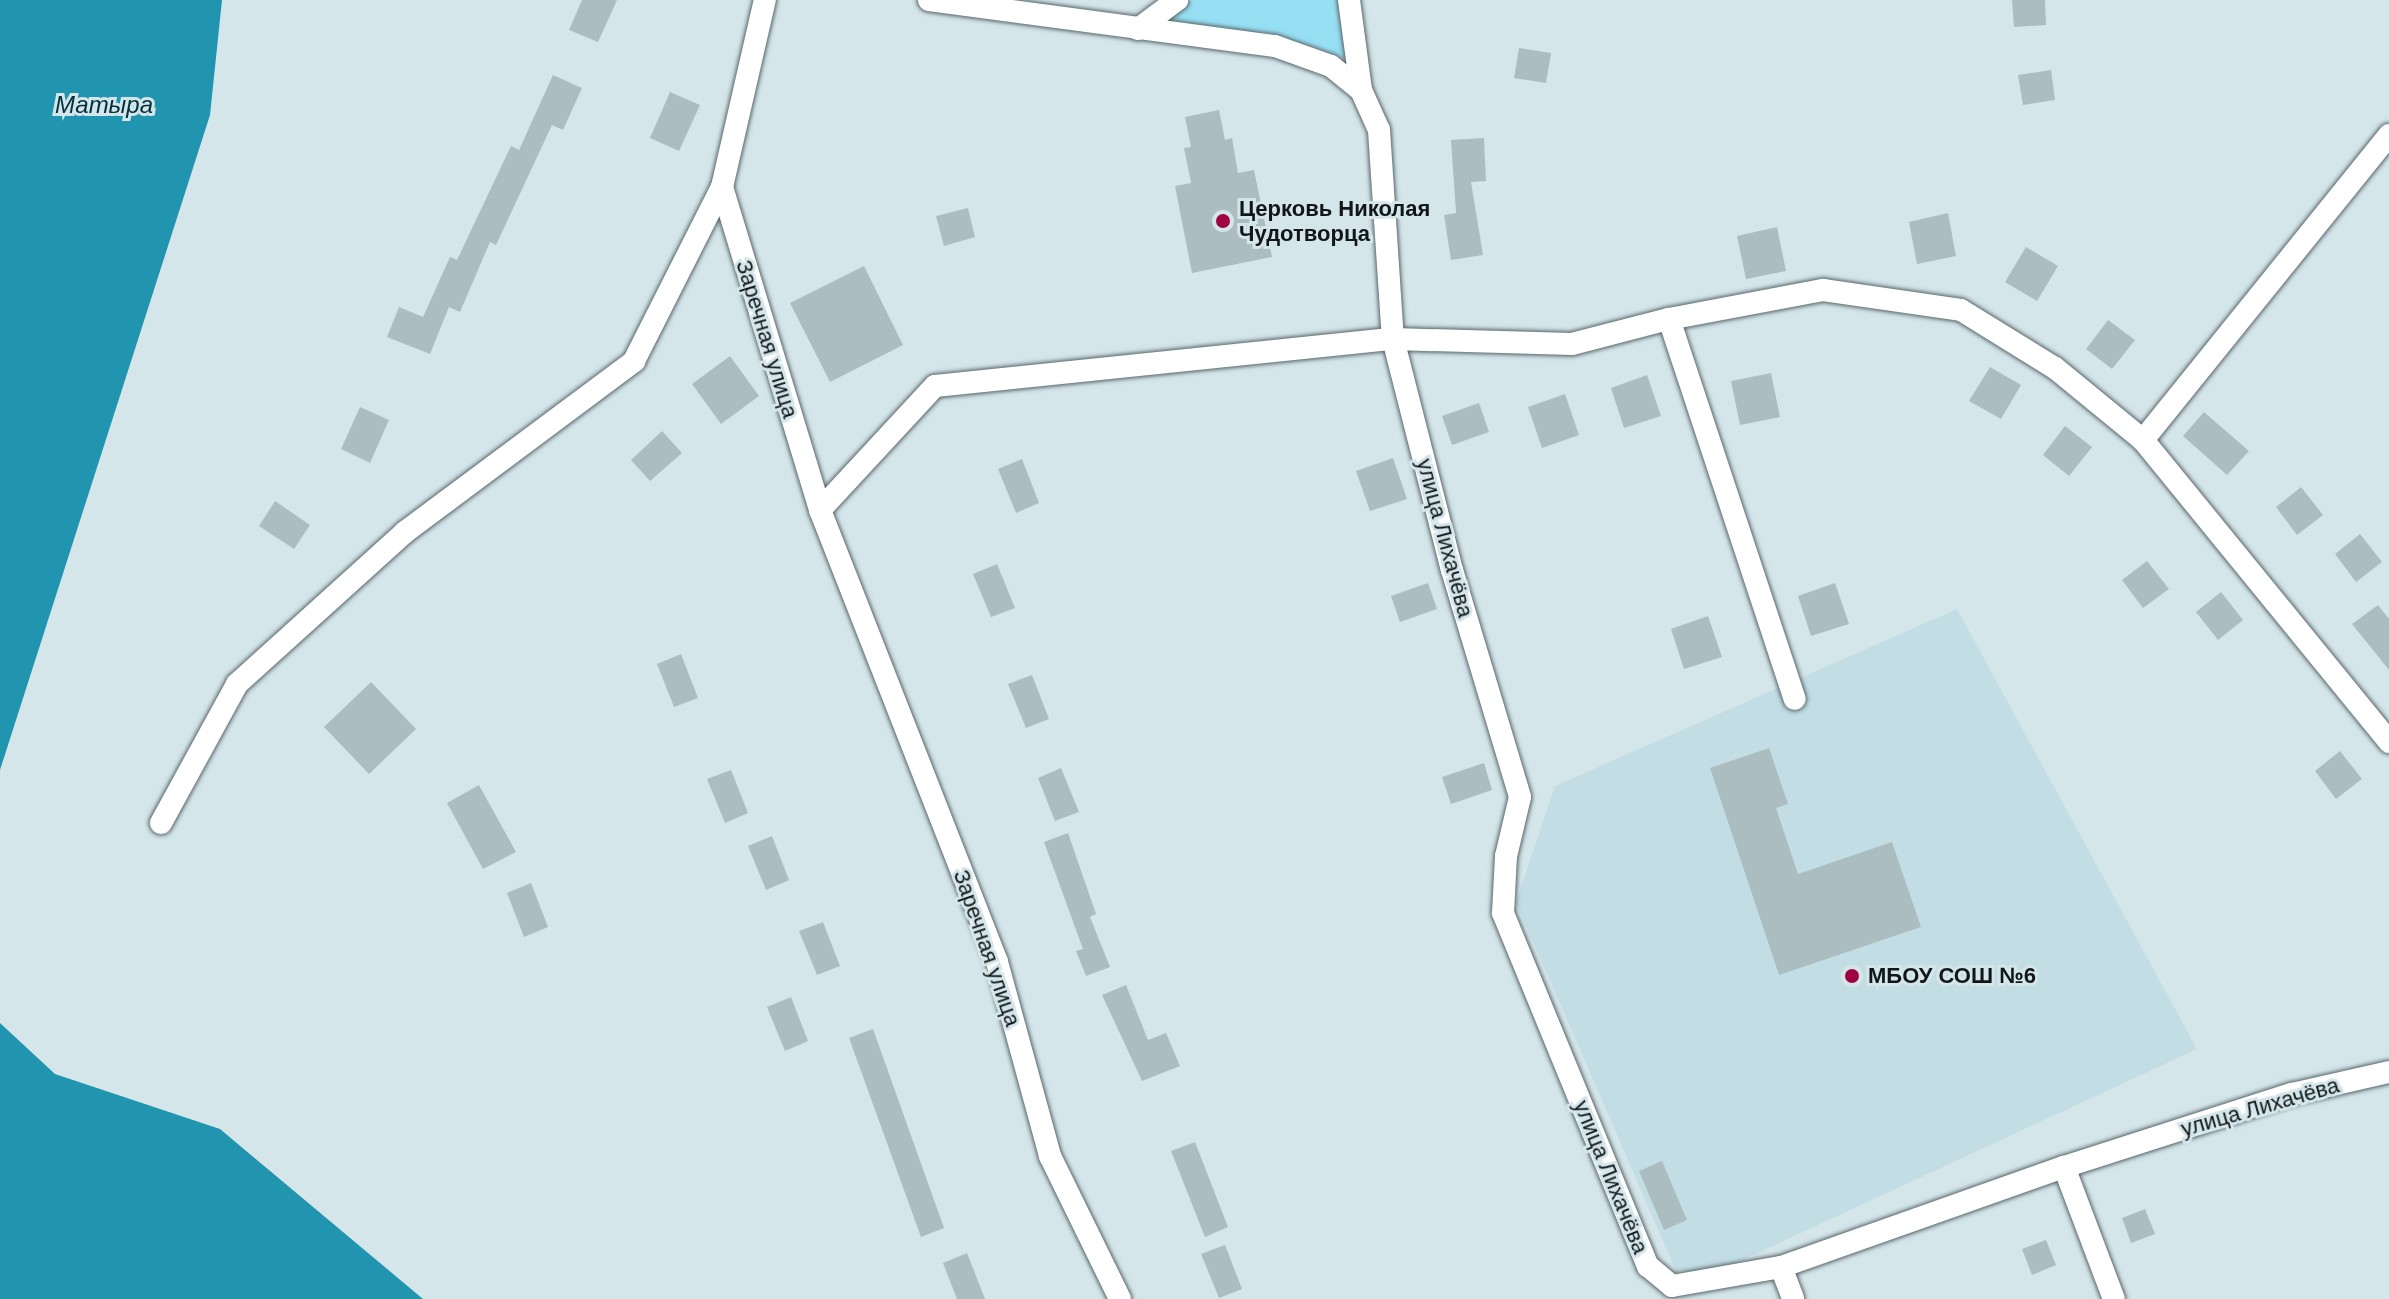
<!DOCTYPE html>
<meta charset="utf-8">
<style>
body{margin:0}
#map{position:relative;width:2389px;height:1299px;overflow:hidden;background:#d5e6eb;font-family:Arial,sans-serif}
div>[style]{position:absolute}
.built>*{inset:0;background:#c3dde5}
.green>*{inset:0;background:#97e0f4}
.water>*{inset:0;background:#2195af}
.building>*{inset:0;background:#acbdc1}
.roads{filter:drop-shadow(0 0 2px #58676c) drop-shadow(0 0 2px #58676c)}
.street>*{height:22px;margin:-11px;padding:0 11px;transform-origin:11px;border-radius:11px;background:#fff}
.dots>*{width:22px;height:22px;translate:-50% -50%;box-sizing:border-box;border:4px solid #d5e6eb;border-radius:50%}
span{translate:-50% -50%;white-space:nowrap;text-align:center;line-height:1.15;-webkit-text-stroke:6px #d5e6eb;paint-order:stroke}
.poi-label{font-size:22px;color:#111718;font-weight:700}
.left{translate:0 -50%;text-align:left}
.street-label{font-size:22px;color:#111718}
.water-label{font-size:24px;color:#00303b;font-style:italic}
</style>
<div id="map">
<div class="built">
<i style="clip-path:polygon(1957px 609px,2197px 1049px,1719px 1271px,1676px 1271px,1516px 902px,1555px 786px)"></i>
</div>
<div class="green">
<i style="clip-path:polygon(1193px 0,1342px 0,1347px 59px,1308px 45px,1168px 27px,1169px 13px)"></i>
</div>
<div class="water">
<i style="clip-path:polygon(0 0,222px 0,210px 115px,0 770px)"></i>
<i style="clip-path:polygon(0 1023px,55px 1074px,220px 1129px,423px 1299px,0 1299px)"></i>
</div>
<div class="building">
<i style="clip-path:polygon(582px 0,617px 0,598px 42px,569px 30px)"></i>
<i style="clip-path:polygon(2012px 0,2045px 0,2046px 25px,2014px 27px)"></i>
<i style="clip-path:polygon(1519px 48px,1551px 53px,1546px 83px,1514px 78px)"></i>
<i style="clip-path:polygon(2051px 70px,2055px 100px,2023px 105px,2018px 75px)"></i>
<i style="clip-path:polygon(553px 75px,582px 88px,563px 130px,552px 125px,496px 245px,490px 242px,460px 312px,449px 307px,430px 354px,387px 337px,399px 307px,423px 317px,450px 257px,457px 260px,511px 146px,519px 150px)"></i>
<i style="clip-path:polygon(670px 92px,700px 105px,679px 151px,650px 138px)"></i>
<i style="clip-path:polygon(1219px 110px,1225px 140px,1232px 138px,1238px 173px,1254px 170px,1272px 257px,1192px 273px,1175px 186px,1191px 183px,1184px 148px,1191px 147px,1185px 117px)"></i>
<i style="clip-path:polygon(1484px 138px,1486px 181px,1471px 182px,1483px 255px,1451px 260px,1444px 215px,1456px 213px,1451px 140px)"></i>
<i style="clip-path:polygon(968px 208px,975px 237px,944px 246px,936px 216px)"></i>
<i style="clip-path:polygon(1948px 213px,1956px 256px,1917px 264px,1909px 222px)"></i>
<i style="clip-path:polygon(1777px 227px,1786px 271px,1746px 279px,1737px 236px)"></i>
<i style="clip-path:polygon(2026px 247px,2058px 266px,2037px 301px,2005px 282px)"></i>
<i style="clip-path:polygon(864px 266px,903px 345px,830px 382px,790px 303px)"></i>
<i style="clip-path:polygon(2108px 320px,2135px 340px,2112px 369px,2086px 349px)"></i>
<i style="clip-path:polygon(730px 356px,759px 396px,721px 424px,692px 384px)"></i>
<i style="clip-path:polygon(1990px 367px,2021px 385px,2001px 419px,1969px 401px)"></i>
<i style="clip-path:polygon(1771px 373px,1780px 417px,1740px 425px,1731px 381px)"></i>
<i style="clip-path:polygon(1647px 375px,1661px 416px,1624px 428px,1611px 388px)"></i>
<i style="clip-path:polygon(1565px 394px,1579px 435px,1542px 448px,1528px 407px)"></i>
<i style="clip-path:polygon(1479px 403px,1489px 432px,1452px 445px,1442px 416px)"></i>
<i style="clip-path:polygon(360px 407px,389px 420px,370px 463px,341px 449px)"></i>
<i style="clip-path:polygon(2204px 412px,2249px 451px,2227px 475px,2183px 436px)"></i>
<i style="clip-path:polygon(2065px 426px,2092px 447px,2069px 476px,2043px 455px)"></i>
<i style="clip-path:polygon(662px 431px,682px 453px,650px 481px,631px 460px)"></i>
<i style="clip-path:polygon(1393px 458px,1407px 499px,1370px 511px,1356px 471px)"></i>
<i style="clip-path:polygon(1022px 459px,1039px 503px,1016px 513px,998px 469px)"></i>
<i style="clip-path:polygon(2301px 487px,2323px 515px,2297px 535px,2276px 507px)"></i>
<i style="clip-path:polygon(275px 501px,310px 525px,294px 549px,259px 526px)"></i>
<i style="clip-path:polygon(2360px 534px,2382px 562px,2356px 582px,2335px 554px)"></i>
<i style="clip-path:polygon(2147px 561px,2169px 589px,2143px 608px,2122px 580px)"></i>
<i style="clip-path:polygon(997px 564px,1015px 608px,991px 617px,973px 574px)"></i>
<i style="clip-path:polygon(1428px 583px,1437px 609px,1400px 622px,1391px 596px)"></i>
<i style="clip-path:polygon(1835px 583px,1849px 624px,1811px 636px,1798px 596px)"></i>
<i style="clip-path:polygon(2221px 592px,2243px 620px,2218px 640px,2196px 612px)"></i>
<i style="clip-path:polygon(2378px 605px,2389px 619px,2389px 670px,2352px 624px)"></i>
<i style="clip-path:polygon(1708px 616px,1722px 657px,1684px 669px,1671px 629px)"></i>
<i style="clip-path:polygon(681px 654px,698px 698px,674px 707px,657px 664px)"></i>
<i style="clip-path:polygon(1032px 675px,1049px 719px,1026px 728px,1008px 684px)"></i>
<i style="clip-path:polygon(371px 682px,416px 729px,369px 774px,324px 727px)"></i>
<i style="clip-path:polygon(1769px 748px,1788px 804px,1776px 808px,1798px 874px,1892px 842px,1921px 927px,1779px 975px,1710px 768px)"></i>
<i style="clip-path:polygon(2340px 751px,2362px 779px,2336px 799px,2315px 771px)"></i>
<i style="clip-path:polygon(1484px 763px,1492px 790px,1451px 804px,1442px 777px)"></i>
<i style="clip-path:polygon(1061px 768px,1079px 812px,1055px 821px,1038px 778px)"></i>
<i style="clip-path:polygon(731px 770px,748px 813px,725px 823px,707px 779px)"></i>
<i style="clip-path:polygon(479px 785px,516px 852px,483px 869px,447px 803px)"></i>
<i style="clip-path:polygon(1068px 833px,1096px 914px,1090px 917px,1110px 967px,1086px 976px,1076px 951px,1083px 949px,1044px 842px)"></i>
<i style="clip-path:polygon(772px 836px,789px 880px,766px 890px,748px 846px)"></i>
<i style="clip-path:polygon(531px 883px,548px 927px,524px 937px,507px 893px)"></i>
<i style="clip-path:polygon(823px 922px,840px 966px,817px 975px,799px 931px)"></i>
<i style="clip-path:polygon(1126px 985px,1148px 1040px,1166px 1033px,1180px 1066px,1142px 1081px,1102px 995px)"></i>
<i style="clip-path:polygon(791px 997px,808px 1041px,785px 1051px,767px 1007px)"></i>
<i style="clip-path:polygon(873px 1029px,944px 1228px,921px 1237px,849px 1038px)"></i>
<i style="clip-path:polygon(1195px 1142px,1228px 1227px,1205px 1237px,1171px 1151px)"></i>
<i style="clip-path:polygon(1662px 1161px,1687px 1220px,1664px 1230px,1639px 1171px)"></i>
<i style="clip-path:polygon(2145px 1209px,2155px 1234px,2131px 1243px,2122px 1218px)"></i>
<i style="clip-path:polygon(2046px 1240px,2056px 1265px,2032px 1275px,2022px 1249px)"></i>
<i style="clip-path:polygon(1225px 1245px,1242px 1289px,1219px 1298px,1201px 1254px)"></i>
<i style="clip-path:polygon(967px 1253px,985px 1299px,957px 1299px,943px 1263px)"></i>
</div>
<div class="roads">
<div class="street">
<i style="left:929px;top:0;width:349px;rotate:7.6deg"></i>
<i style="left:1275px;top:46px;width:59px;rotate:19.7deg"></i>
<i style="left:1331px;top:66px;width:38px;rotate:39deg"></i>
<i style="left:1361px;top:90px;width:44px;rotate:65.8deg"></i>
<i style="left:1379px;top:130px;width:209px;rotate:86.2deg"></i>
<i style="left:1393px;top:339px;width:238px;rotate:75.7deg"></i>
<i style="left:1452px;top:570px;width:237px;rotate:73.3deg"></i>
<i style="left:1520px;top:797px;width:61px;rotate:103.3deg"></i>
<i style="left:1506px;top:856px;width:57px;rotate:93deg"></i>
<i style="left:1503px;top:913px;width:382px;rotate:67.7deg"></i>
<i style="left:1648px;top:1266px;width:31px;rotate:40deg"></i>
<i style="left:1672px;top:1286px;width:111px;rotate:-9.9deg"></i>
<i style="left:1781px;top:1267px;width:300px;rotate:-19.5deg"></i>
<i style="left:2064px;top:1167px;width:239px;rotate:-17.8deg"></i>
<i style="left:2292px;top:1094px;width:99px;rotate:-12.8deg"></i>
<i style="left:1349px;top:0;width:91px;rotate:82.4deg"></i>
<i style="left:1138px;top:29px;width:49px;rotate:-36.6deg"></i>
<i style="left:722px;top:187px;width:338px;rotate:73.1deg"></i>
<i style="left:820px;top:510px;width:485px;rotate:68.6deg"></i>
<i style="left:997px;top:962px;width:201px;rotate:74.7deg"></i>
<i style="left:1050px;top:1156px;width:159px;rotate:63.9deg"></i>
<i style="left:1669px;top:319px;width:400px;rotate:71.7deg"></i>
<i style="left:2143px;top:440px;width:392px;rotate:-51.1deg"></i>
<i style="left:820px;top:510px;width:169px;rotate:-47.2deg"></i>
<i style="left:935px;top:386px;width:460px;rotate:-5.9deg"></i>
<i style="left:1393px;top:339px;width:179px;rotate:1.6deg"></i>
<i style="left:1572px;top:344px;width:100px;rotate:-14.5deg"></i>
<i style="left:1669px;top:319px;width:157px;rotate:-10.7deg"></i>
<i style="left:1823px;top:290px;width:139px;rotate:8.2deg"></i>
<i style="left:1961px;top:310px;width:110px;rotate:31.7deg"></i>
<i style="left:2055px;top:368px;width:114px;rotate:39.3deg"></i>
<i style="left:2143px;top:440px;width:390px;rotate:50.8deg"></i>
<i style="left:161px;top:823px;width:158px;rotate:-61.3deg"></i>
<i style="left:237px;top:684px;width:227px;rotate:-42.1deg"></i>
<i style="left:405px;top:532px;width:286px;rotate:-36.7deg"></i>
<i style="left:634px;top:361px;width:195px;rotate:-63.2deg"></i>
<i style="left:722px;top:187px;width:192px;rotate:-77.1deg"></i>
<i style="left:2064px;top:1167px;width:141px;rotate:69.3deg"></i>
<i style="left:1781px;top:1267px;width:34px;rotate:69deg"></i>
</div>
</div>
<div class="dots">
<i style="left:1223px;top:221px;background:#a00344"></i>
<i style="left:1852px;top:976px;background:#a00344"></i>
</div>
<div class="poi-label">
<span class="left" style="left:1239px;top:221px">Церковь Николая<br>Чудотворца</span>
<span class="left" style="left:1868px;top:976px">МБОУ СОШ №6</span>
</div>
<div class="street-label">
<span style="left:767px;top:339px;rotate:73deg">Заречная улица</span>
<span style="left:1445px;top:538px;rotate:75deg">улица Лихачёва</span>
<span style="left:987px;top:948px;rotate:71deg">Заречная улица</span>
<span style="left:2260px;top:1107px;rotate:-16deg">улица Лихачёва</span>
<span style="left:1611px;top:1177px;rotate:68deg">улица Лихачёва</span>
</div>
<div class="water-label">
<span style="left:104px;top:105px">Матыра</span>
</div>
</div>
